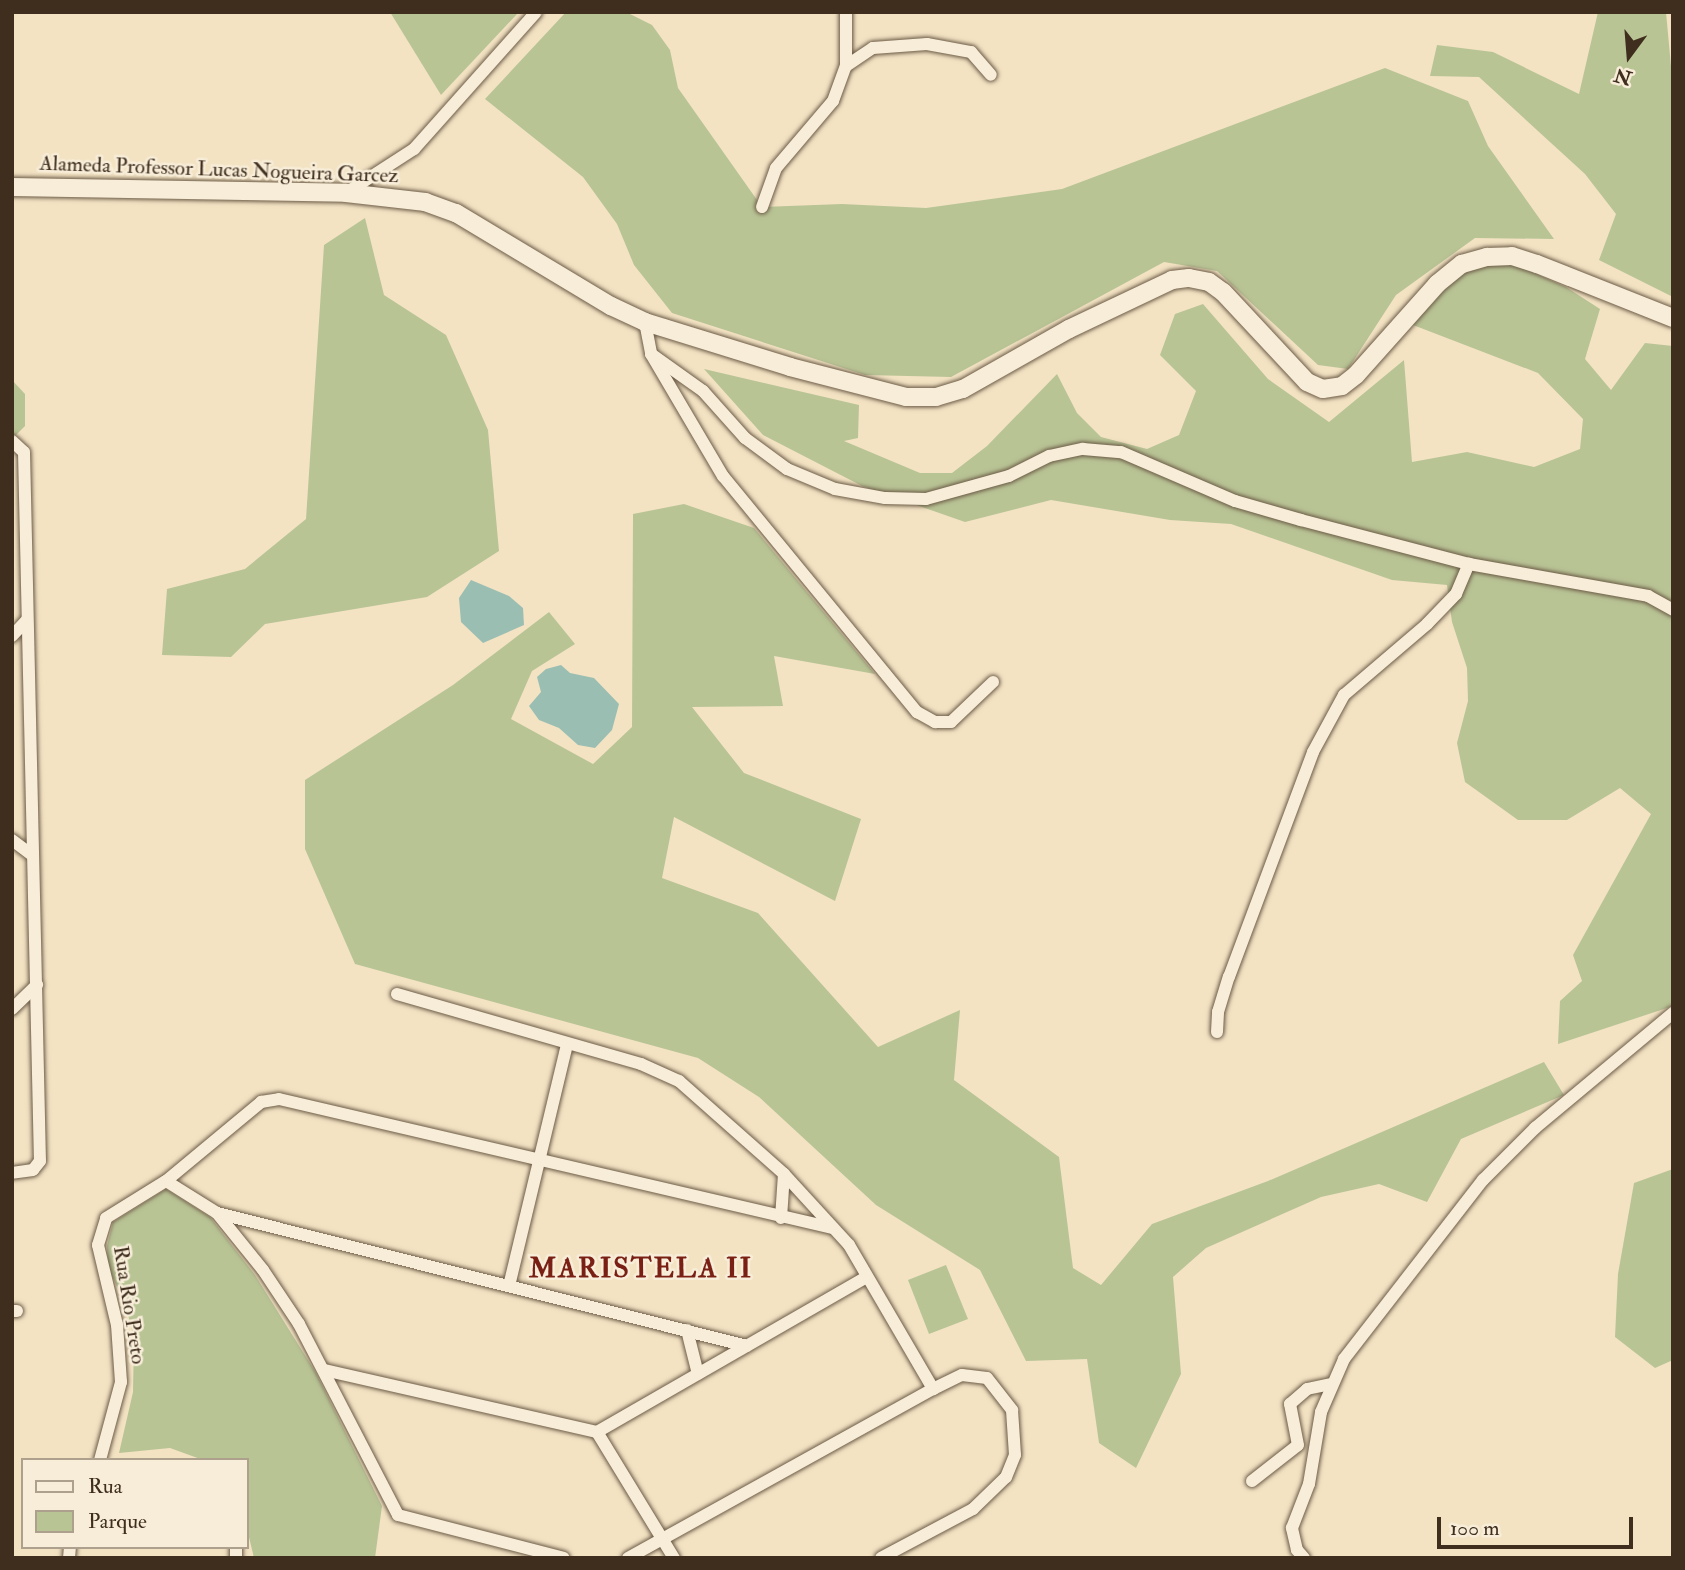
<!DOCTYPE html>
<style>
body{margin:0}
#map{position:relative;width:1685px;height:1570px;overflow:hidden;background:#f3e3c3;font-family:"IM FELL Double Pica",serif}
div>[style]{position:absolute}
.green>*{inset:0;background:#b9c495}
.water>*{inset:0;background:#9bbeb3}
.roads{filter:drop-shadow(0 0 2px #6c5b47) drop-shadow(0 0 2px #6c5b47)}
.minor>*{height:12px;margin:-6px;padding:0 6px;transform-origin:6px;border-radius:6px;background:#f7edd8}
.secondary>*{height:18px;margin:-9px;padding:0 9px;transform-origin:9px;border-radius:9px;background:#f7edd8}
span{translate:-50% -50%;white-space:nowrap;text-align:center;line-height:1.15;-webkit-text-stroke:5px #f7edd8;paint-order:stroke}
.street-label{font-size:21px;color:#3f2e1e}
.district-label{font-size:28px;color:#7a1f14;font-weight:700;letter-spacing:2px}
.frame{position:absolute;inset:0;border:14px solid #3f2e1e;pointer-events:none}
.legend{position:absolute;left:21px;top:1458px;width:228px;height:91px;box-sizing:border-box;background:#f7edd8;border:2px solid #ada18e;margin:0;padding:9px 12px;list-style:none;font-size:21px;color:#3f2e1e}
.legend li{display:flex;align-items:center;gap:14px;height:35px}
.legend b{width:35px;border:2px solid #ada18e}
.north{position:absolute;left:1594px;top:21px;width:70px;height:70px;-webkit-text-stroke:5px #f7edd8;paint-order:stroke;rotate:196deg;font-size:19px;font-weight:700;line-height:28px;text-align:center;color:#3f2e1e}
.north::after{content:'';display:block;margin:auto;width:24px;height:32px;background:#3f2e1e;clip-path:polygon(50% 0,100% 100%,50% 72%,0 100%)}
.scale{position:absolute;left:1437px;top:1517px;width:196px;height:32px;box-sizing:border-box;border:4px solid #3f2e1e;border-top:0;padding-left:9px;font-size:21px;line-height:24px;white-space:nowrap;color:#3f2e1e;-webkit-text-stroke:5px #f7edd8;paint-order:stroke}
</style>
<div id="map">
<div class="green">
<i style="clip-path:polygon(390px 12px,519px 12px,441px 95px)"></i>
<i style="clip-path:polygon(566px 12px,626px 12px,652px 25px,670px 50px,678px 88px,762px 207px,842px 204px,926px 208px,1062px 189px,1385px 68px,1468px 101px,1488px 146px,1554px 239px,1475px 238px,1396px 295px,1348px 369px,1318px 365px,1217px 271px,1164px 262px,951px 377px,865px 375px,672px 313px,634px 265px,617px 224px,583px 177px,485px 99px)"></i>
<i style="clip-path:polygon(1598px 12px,1666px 12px,1673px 88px,1673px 297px,1599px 260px,1616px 214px,1585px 174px,1479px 77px,1430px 76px,1437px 45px,1493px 52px,1579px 94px)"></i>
<i style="clip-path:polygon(365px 218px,384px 295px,446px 335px,488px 430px,499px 551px,427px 597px,265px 624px,231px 657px,162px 655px,167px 589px,245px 569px,306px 519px,324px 245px)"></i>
<i style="clip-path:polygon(1495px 256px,1566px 287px,1600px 309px,1585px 359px,1611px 390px,1645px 343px,1673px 346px,1673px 1006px,1558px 1044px,1560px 1001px,1582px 981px,1573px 955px,1651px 814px,1620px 788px,1567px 820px,1518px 820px,1465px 782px,1457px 743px,1468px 701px,1467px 668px,1452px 622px,1447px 585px,1392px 580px,1231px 524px,1170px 520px,1051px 500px,965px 522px,862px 486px,763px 435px,704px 369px,859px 405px,858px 438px,844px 441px,920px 473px,952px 473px,987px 446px,1057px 374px,1077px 413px,1101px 437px,1147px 449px,1179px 435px,1196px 391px,1160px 355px,1175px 314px,1203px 304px,1268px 379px,1329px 422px,1404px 360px,1412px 462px,1467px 452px,1534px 467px,1580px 449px,1583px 419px,1538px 373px,1413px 325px,1453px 280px)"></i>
<i style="clip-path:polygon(12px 380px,25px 394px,25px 426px,12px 439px)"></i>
<i style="clip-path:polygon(684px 504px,754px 528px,875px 674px,774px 656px,783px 706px,692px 707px,744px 773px,861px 819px,835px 901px,674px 817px,662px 878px,758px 913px,878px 1047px,960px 1010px,954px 1080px,1059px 1157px,1073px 1268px,1101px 1285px,1152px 1224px,1268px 1181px,1544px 1062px,1564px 1095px,1461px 1139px,1427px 1202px,1379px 1184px,1321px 1197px,1206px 1248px,1173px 1277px,1181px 1374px,1136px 1468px,1099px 1443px,1087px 1359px,1026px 1361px,980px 1270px,876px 1205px,759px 1097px,698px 1058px,355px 964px,305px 849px,305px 780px,453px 685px,549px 612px,575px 644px,532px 671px,511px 719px,593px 764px,632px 727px,633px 514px)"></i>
<i style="clip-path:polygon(1673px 1169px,1673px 1360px,1655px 1368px,1615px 1337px,1618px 1274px,1634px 1183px)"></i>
<i style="clip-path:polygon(166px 1189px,210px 1217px,255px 1275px,316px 1373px,382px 1506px,375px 1558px,254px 1558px,247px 1529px,247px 1460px,203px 1460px,170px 1448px,119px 1453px,133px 1392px,134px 1338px,125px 1303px,108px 1268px,107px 1246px,113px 1222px)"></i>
<i style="clip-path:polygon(946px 1265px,968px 1319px,929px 1334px,908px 1280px)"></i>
</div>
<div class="water">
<i style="clip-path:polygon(471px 580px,509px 596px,523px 608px,524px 625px,483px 643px,461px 622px,459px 598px)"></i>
<i style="clip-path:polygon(561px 665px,570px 673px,594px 678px,619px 704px,612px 730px,595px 748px,578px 745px,559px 728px,539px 720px,529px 706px,541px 692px,537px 677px,546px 669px)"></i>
</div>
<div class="roads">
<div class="minor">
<i style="left:846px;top:66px;width:32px;rotate:-34deg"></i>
<i style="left:873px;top:48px;width:54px;rotate:-4.2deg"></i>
<i style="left:927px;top:44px;width:45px;rotate:10.3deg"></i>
<i style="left:971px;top:52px;width:30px;rotate:49deg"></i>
<i style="left:346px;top:193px;width:81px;rotate:-32.9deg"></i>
<i style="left:414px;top:149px;width:183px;rotate:-48.3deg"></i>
<i style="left:762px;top:207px;width:41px;rotate:-70.3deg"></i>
<i style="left:776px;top:168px;width:88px;rotate:-49.6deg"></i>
<i style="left:833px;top:101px;width:37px;rotate:-70deg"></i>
<i style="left:846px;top:66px;width:54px;rotate:-90deg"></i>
<i style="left:645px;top:322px;width:33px;rotate:79deg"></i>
<i style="left:651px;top:354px;width:142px;rotate:59.5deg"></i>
<i style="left:723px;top:476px;width:306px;rotate:50.6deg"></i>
<i style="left:917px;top:712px;width:21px;rotate:29deg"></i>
<i style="left:935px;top:722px;width:16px"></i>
<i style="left:951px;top:722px;width:58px;rotate:-43.6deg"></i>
<i style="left:651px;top:354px;width:64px;rotate:35.4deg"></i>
<i style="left:703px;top:391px;width:63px;rotate:48.2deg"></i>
<i style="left:745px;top:438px;width:52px;rotate:36.4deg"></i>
<i style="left:787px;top:469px;width:52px;rotate:22.6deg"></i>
<i style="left:835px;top:489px;width:51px;rotate:10.2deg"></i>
<i style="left:885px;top:498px;width:41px;rotate:1.4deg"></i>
<i style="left:926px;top:499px;width:86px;rotate:-15.5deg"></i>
<i style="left:1009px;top:476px;width:45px;rotate:-26.6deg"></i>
<i style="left:1049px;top:456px;width:35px;rotate:-12deg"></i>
<i style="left:1083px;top:449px;width:38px;rotate:5deg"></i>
<i style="left:1121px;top:452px;width:124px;rotate:23.3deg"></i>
<i style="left:1235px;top:501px;width:69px;rotate:16.1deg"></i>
<i style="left:1301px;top:520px;width:174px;rotate:14.7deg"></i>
<i style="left:1469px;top:564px;width:182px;rotate:10.1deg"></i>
<i style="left:1648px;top:596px;width:29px;rotate:29deg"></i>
<i style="left:12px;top:441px;width:16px;rotate:43deg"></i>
<i style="left:24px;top:452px;width:709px;rotate:88.71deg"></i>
<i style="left:40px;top:1161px;width:11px;rotate:128deg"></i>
<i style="left:33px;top:1170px;width:21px;rotate:172deg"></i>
<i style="left:12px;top:636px;width:21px;rotate:-47deg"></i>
<i style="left:12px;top:840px;width:25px;rotate:37deg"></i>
<i style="left:397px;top:994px;width:254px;rotate:16deg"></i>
<i style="left:641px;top:1064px;width:42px;rotate:24.1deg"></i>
<i style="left:679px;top:1081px;width:140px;rotate:41.5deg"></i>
<i style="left:784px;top:1174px;width:96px;rotate:47.5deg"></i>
<i style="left:849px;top:1245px;width:167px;rotate:59.7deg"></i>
<i style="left:12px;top:1009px;width:35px;rotate:-44deg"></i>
<i style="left:1217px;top:1032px;width:20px;rotate:-87deg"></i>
<i style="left:1218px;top:1012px;width:37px;rotate:-73deg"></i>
<i style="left:1229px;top:977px;width:240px;rotate:-69.5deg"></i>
<i style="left:1313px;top:752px;width:65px;rotate:-61.5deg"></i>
<i style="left:1344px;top:695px;width:109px;rotate:-40.5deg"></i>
<i style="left:1427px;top:624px;width:42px;rotate:-46deg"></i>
<i style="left:1456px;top:594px;width:33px;rotate:-67deg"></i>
<i style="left:166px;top:1181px;width:60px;rotate:32.1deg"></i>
<i style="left:217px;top:1213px;width:73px;rotate:51.1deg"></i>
<i style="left:263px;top:1270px;width:65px;rotate:56.3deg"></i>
<i style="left:299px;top:1324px;width:215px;rotate:62.6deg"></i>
<i style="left:398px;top:1515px;width:171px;rotate:14.5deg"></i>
<i style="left:217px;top:1213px;width:546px;rotate:14.09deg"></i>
<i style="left:781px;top:1218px;width:44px;rotate:-86.1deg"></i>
<i style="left:509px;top:1286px;width:249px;rotate:-76.5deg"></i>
<i style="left:12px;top:1311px;width:5px"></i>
<i style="left:687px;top:1330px;width:45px;rotate:76deg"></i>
<i style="left:324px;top:1370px;width:280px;rotate:12.8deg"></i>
<i style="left:597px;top:1432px;width:311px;rotate:-29.9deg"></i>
<i style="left:597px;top:1432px;width:148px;rotate:58.6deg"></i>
<i style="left:100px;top:1460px;width:81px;rotate:-74.9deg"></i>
<i style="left:121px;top:1382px;width:57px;rotate:-94deg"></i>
<i style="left:117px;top:1325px;width:82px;rotate:-103.4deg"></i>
<i style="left:98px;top:1245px;width:28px;rotate:-73deg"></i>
<i style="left:106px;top:1218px;width:70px;rotate:-31.7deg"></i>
<i style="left:166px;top:1181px;width:124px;rotate:-39.7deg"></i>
<i style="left:261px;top:1102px;width:18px;rotate:-9deg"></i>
<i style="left:279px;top:1099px;width:569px;rotate:13.11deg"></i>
<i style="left:1252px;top:1481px;width:58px;rotate:-38deg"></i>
<i style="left:1298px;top:1445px;width:42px;rotate:-101deg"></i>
<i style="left:1290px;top:1404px;width:23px;rotate:-41deg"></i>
<i style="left:1307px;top:1389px;width:24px;rotate:-12deg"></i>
<i style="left:236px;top:1547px;width:11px;rotate:90deg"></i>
<i style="left:69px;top:1558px;width:11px;rotate:-85deg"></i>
<i style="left:628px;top:1558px;width:349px;rotate:-29deg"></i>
<i style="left:933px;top:1389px;width:32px;rotate:-26deg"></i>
<i style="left:962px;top:1375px;width:25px;rotate:7deg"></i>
<i style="left:987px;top:1378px;width:41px;rotate:52deg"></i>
<i style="left:1012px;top:1410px;width:45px;rotate:86.2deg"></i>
<i style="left:1015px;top:1455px;width:24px;rotate:112deg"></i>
<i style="left:1006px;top:1477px;width:46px;rotate:135.9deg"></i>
<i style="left:973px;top:1509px;width:104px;rotate:152deg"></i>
<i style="left:1304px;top:1558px;width:11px;rotate:-131deg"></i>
<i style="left:1297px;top:1550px;width:23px;rotate:-103deg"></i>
<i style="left:1292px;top:1528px;width:47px;rotate:-68.9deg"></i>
<i style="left:1309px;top:1484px;width:73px;rotate:-80.5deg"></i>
<i style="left:1321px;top:1412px;width:58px;rotate:-66.5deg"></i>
<i style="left:1344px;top:1359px;width:227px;rotate:-52.2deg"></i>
<i style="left:1483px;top:1180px;width:74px;rotate:-45deg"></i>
<i style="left:1535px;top:1128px;width:180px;rotate:-39.8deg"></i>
</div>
<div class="secondary">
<i style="left:12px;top:187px;width:334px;rotate:1deg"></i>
<i style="left:346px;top:193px;width:80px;rotate:6.5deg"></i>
<i style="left:425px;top:202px;width:33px;rotate:20deg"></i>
<i style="left:456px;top:213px;width:181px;rotate:31deg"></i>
<i style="left:611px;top:306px;width:38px;rotate:25deg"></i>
<i style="left:645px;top:322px;width:152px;rotate:17.2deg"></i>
<i style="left:790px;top:367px;width:120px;rotate:14.5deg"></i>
<i style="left:906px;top:397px;width:30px"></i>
<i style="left:936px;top:397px;width:28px;rotate:-17deg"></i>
<i style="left:963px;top:389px;width:122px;rotate:-29.5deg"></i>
<i style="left:1069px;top:329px;width:114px;rotate:-25.4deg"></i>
<i style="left:1172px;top:280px;width:17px;rotate:-7deg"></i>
<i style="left:1189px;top:278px;width:20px;rotate:11deg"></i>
<i style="left:1209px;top:282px;width:17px;rotate:36deg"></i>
<i style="left:1223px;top:292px;width:123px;rotate:47deg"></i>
<i style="left:1307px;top:382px;width:17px;rotate:24deg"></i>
<i style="left:1323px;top:389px;width:19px;rotate:-9deg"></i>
<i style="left:1342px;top:386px;width:18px;rotate:-38deg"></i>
<i style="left:1356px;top:375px;width:122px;rotate:-48.3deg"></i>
<i style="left:1437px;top:284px;width:32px;rotate:-39deg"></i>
<i style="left:1462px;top:264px;width:26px;rotate:-16deg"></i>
<i style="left:1487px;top:257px;width:25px;rotate:-2deg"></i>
<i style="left:1512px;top:256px;width:26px;rotate:18deg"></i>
<i style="left:1537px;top:264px;width:146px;rotate:21.7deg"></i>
</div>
</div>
<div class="street-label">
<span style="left:219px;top:170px;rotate:2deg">Alameda Professor Lucas Nogueira Garcez</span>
<span style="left:129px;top:1305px;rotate:81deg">Rua Rio Preto</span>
</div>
<div class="district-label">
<span style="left:641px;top:1269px">MARISTELA II</span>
</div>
<div class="frame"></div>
<ul class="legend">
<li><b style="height:9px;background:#f7edd8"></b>Rua</li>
<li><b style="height:19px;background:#b9c495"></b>Parque</li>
</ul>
<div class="north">N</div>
<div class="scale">100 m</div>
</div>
